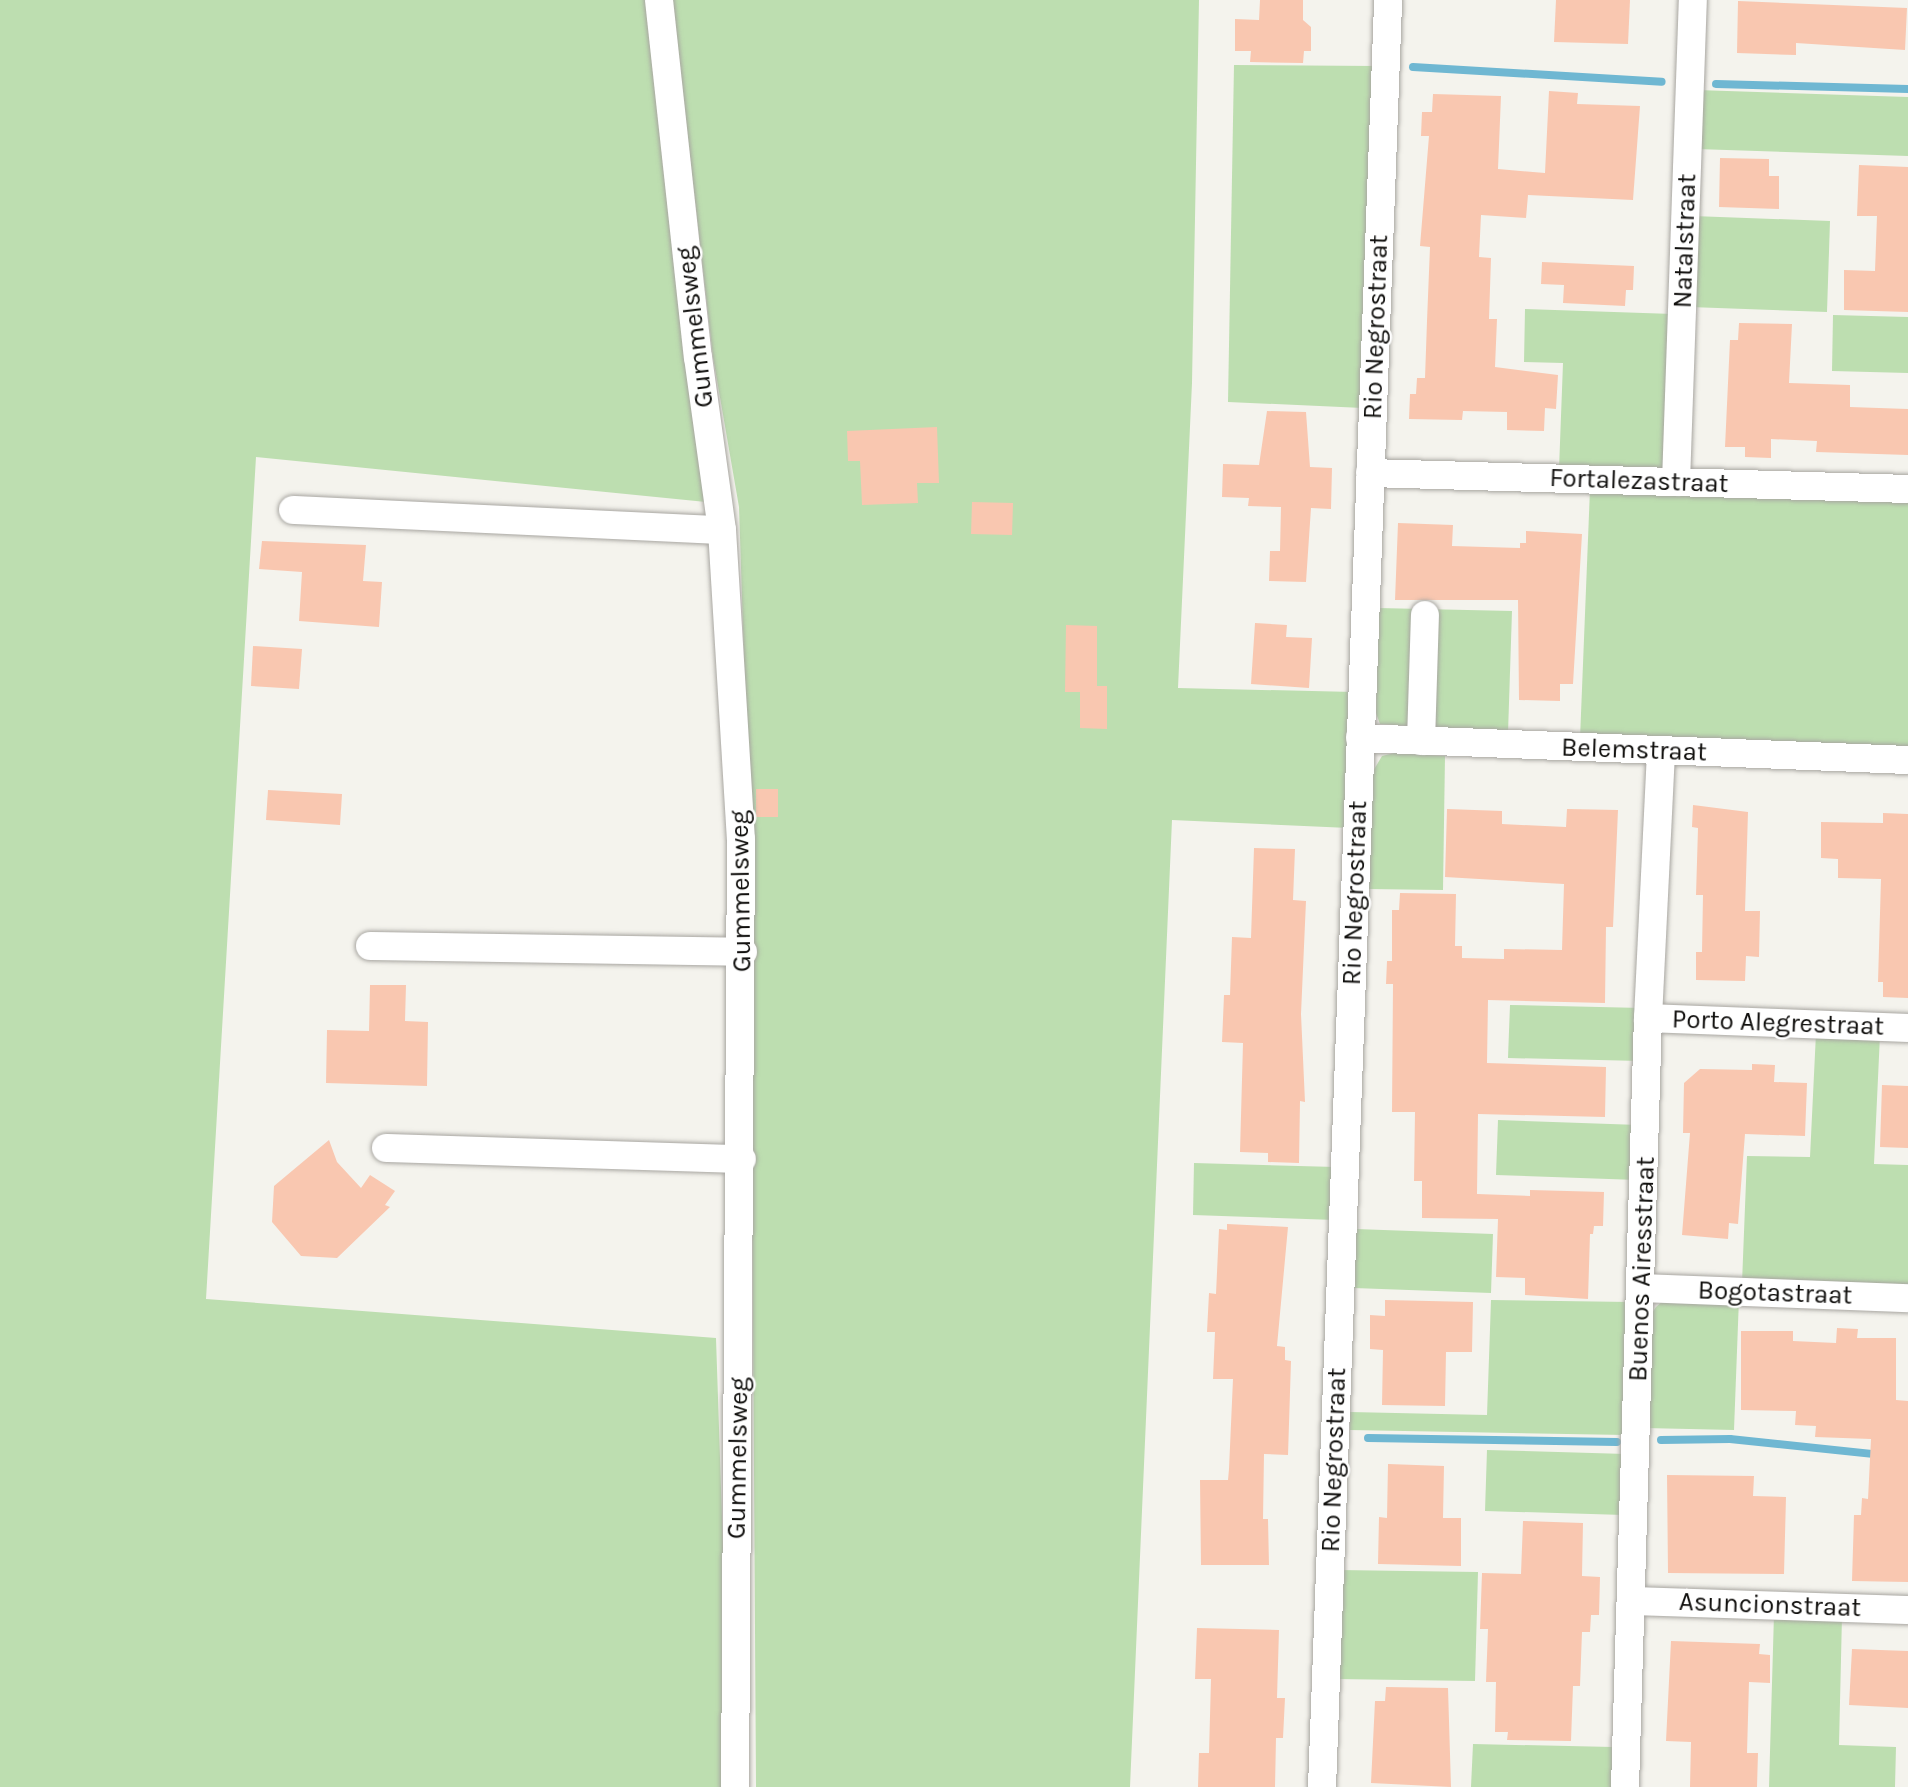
<!DOCTYPE html>
<style>
body{margin:0}
#map{position:relative;width:1908px;height:1787px;overflow:hidden;background:#f4f3ed;font-family:Karla,sans-serif}
div>[style]{position:absolute}
.green>*{inset:0;background:#bddeb0}
.stream>*{height:8px;margin:-4px;padding:0 4px;transform-origin:4px;border-radius:4px;background:#6fb7d2}
.building>*{inset:0;background:#f9c7b0}
.roads{filter:drop-shadow(0 0 2px #a8a6a1) drop-shadow(0 0 2px #a8a6a1)}
.minor>*{height:28px;margin:-14px;padding:0 14px;transform-origin:14px;border-radius:14px;background:#fff}
span{translate:-50% -50%;white-space:nowrap;text-align:center;line-height:1.15;-webkit-text-stroke:5px #fff;paint-order:stroke}
.street-label{font-size:26px;color:#0f0e0c}
</style>
<div id="map">
<div class="green">
<i style="clip-path:polygon(0 0,647px 0,706px 502px,256px 457px,206px 1299px,716px 1338px,731px 1787px,0 1787px)"></i>
<i style="clip-path:polygon(672px 0,1199px 0,1192px 383px,1178px 688px,1354px 692px,1349px 828px,1172px 820px,1130px 1787px,756px 1787px,750px 841px,739px 507px,713px 357px)"></i>
<i style="clip-path:polygon(1234px 65px,1376px 66px,1363px 408px,1228px 402px)"></i>
<i style="clip-path:polygon(1697px 90px,1908px 97px,1908px 156px,1696px 149px)"></i>
<i style="clip-path:polygon(1693px 216px,1830px 221px,1827px 312px,1690px 307px)"></i>
<i style="clip-path:polygon(1525px 309px,1673px 314px,1663px 468px,1559px 469px,1563px 363px,1524px 362px)"></i>
<i style="clip-path:polygon(1833px 315px,1908px 317px,1908px 373px,1832px 371px)"></i>
<i style="clip-path:polygon(1590px 489px,1908px 498px,1908px 748px,1580px 739px)"></i>
<i style="clip-path:polygon(1378px 608px,1512px 611px,1508px 733px,1380px 724px,1376px 713px)"></i>
<i style="clip-path:polygon(1394px 753px,1445px 756px,1443px 890px,1369px 889px,1372px 773px,1382px 756px)"></i>
<i style="clip-path:polygon(1510px 1005px,1642px 1008px,1641px 1061px,1508px 1058px)"></i>
<i style="clip-path:polygon(1816px 1033px,1880px 1035px,1874px 1164px,1908px 1165px,1908px 1288px,1742px 1283px,1747px 1156px,1810px 1157px)"></i>
<i style="clip-path:polygon(1498px 1120px,1639px 1125px,1637px 1180px,1496px 1175px)"></i>
<i style="clip-path:polygon(1194px 1163px,1336px 1167px,1335px 1220px,1193px 1215px)"></i>
<i style="clip-path:polygon(1356px 1229px,1493px 1234px,1491px 1293px,1354px 1288px)"></i>
<i style="clip-path:polygon(1739px 1298px,1734px 1430px,1644px 1428px,1650px 1316px,1656px 1307px,1664px 1300px)"></i>
<i style="clip-path:polygon(1491px 1300px,1630px 1302px,1625px 1435px,1350px 1430px,1350px 1412px,1487px 1415px)"></i>
<i style="clip-path:polygon(1487px 1450px,1626px 1454px,1624px 1515px,1485px 1511px)"></i>
<i style="clip-path:polygon(1338px 1570px,1478px 1572px,1475px 1681px,1336px 1679px)"></i>
<i style="clip-path:polygon(1774px 1614px,1842px 1616px,1839px 1745px,1896px 1747px,1895px 1787px,1769px 1787px)"></i>
<i style="clip-path:polygon(1473px 1744px,1613px 1747px,1612px 1787px,1471px 1787px)"></i>
</div>
<div class="stream">
<i style="left:1413px;top:67px;width:249px;rotate:3.4deg"></i>
<i style="left:1716px;top:84px;width:192px;rotate:1.5deg"></i>
<i style="left:1368px;top:1438px;width:249px;rotate:0.9deg"></i>
<i style="left:1661px;top:1440px;width:69px;rotate:-0.8deg"></i>
<i style="left:1730px;top:1439px;width:152px;rotate:6deg"></i>
</div>
<div class="building">
<i style="clip-path:polygon(1260px 0,1303px 0,1303px 20px,1311px 27px,1311px 51px,1304px 51px,1303px 63px,1250px 62px,1251px 51px,1235px 51px,1235px 19px,1259px 20px)"></i>
<i style="clip-path:polygon(1556px 0,1630px 0,1628px 44px,1554px 42px)"></i>
<i style="clip-path:polygon(1738px 1px,1907px 8px,1905px 50px,1796px 43px,1796px 55px,1737px 53px)"></i>
<i style="clip-path:polygon(1549px 91px,1578px 93px,1577px 104px,1640px 106px,1633px 200px,1528px 195px,1526px 218px,1481px 215px,1479px 257px,1491px 258px,1489px 319px,1497px 319px,1495px 367px,1558px 375px,1556px 409px,1545px 408px,1544px 431px,1507px 430px,1507px 412px,1463px 411px,1462px 420px,1409px 419px,1410px 394px,1416px 394px,1417px 378px,1425px 378px,1427px 321px,1430px 247px,1420px 246px,1429px 136px,1421px 136px,1422px 112px,1432px 112px,1433px 94px,1501px 96px,1498px 169px,1545px 173px)"></i>
<i style="clip-path:polygon(1720px 158px,1769px 159px,1769px 176px,1779px 176px,1779px 209px,1719px 207px)"></i>
<i style="clip-path:polygon(1859px 165px,1908px 167px,1908px 312px,1844px 310px,1844px 270px,1875px 271px,1877px 216px,1857px 216px)"></i>
<i style="clip-path:polygon(1542px 262px,1634px 266px,1633px 290px,1626px 290px,1625px 306px,1563px 303px,1564px 285px,1541px 284px)"></i>
<i style="clip-path:polygon(1739px 323px,1792px 324px,1789px 383px,1850px 385px,1850px 407px,1908px 409px,1908px 455px,1816px 452px,1817px 441px,1771px 439px,1771px 458px,1745px 457px,1745px 447px,1725px 447px,1730px 340px,1738px 340px)"></i>
<i style="clip-path:polygon(1267px 411px,1306px 412px,1310px 467px,1332px 468px,1331px 509px,1311px 508px,1306px 582px,1269px 581px,1270px 551px,1280px 551px,1281px 507px,1248px 506px,1249px 498px,1222px 497px,1223px 464px,1259px 465px)"></i>
<i style="clip-path:polygon(937px 427px,939px 483px,917px 483px,918px 503px,862px 505px,860px 461px,848px 461px,847px 431px)"></i>
<i style="clip-path:polygon(972px 502px,1013px 503px,1012px 535px,971px 534px)"></i>
<i style="clip-path:polygon(1398px 523px,1453px 525px,1452px 546px,1520px 548px,1520px 543px,1526px 543px,1526px 531px,1582px 534px,1573px 684px,1560px 684px,1560px 701px,1519px 700px,1518px 600px,1395px 600px)"></i>
<i style="clip-path:polygon(262px 541px,366px 545px,363px 581px,382px 582px,379px 627px,299px 621px,302px 572px,259px 569px)"></i>
<i style="clip-path:polygon(1255px 623px,1287px 625px,1286px 637px,1312px 638px,1309px 688px,1251px 684px)"></i>
<i style="clip-path:polygon(1066px 625px,1097px 626px,1097px 686px,1107px 686px,1107px 729px,1080px 728px,1080px 692px,1065px 692px)"></i>
<i style="clip-path:polygon(253px 646px,302px 649px,299px 689px,251px 686px)"></i>
<i style="clip-path:polygon(756px 789px,778px 789px,778px 817px,756px 817px)"></i>
<i style="clip-path:polygon(268px 790px,342px 794px,340px 825px,266px 820px)"></i>
<i style="clip-path:polygon(1693px 805px,1748px 812px,1745px 911px,1760px 911px,1759px 957px,1746px 956px,1745px 981px,1696px 980px,1696px 952px,1702px 952px,1703px 895px,1696px 895px,1698px 828px,1692px 827px)"></i>
<i style="clip-path:polygon(1447px 809px,1502px 811px,1502px 824px,1566px 827px,1567px 809px,1618px 810px,1613px 927px,1606px 927px,1605px 1003px,1488px 1000px,1487px 1063px,1606px 1067px,1605px 1117px,1478px 1114px,1477px 1194px,1530px 1196px,1530px 1190px,1604px 1192px,1603px 1226px,1594px 1226px,1593px 1234px,1590px 1234px,1588px 1299px,1525px 1295px,1525px 1278px,1496px 1277px,1498px 1219px,1422px 1218px,1422px 1181px,1414px 1181px,1415px 1112px,1392px 1112px,1393px 984px,1386px 984px,1387px 961px,1392px 961px,1392px 910px,1399px 910px,1400px 893px,1456px 894px,1455px 946px,1462px 946px,1462px 958px,1504px 959px,1504px 949px,1562px 950px,1564px 884px,1445px 877px)"></i>
<i style="clip-path:polygon(1883px 813px,1908px 814px,1908px 998px,1883px 997px,1883px 982px,1878px 982px,1881px 879px,1838px 878px,1838px 859px,1821px 858px,1821px 822px,1883px 823px)"></i>
<i style="clip-path:polygon(1254px 848px,1295px 849px,1293px 900px,1306px 901px,1301px 1014px,1305px 1102px,1300px 1101px,1299px 1163px,1268px 1162px,1268px 1153px,1240px 1152px,1243px 1043px,1222px 1042px,1224px 995px,1230px 995px,1232px 937px,1251px 938px)"></i>
<i style="clip-path:polygon(370px 985px,406px 985px,405px 1021px,428px 1022px,427px 1086px,326px 1083px,327px 1030px,369px 1031px)"></i>
<i style="clip-path:polygon(1752px 1064px,1775px 1065px,1774px 1082px,1807px 1083px,1805px 1136px,1745px 1134px,1738px 1224px,1729px 1223px,1728px 1239px,1682px 1235px,1690px 1133px,1683px 1133px,1684px 1083px,1700px 1069px,1752px 1070px)"></i>
<i style="clip-path:polygon(1882px 1085px,1908px 1086px,1908px 1148px,1880px 1147px)"></i>
<i style="clip-path:polygon(329px 1140px,337px 1162px,361px 1188px,370px 1175px,395px 1191px,385px 1205px,390px 1207px,337px 1258px,301px 1256px,272px 1222px,274px 1186px)"></i>
<i style="clip-path:polygon(1227px 1224px,1288px 1227px,1277px 1346px,1285px 1347px,1285px 1360px,1291px 1361px,1288px 1455px,1264px 1454px,1263px 1519px,1268px 1519px,1269px 1565px,1201px 1565px,1200px 1480px,1228px 1480px,1229px 1469px,1233px 1379px,1213px 1379px,1215px 1332px,1207px 1332px,1209px 1293px,1216px 1294px,1219px 1229px,1227px 1230px)"></i>
<i style="clip-path:polygon(1385px 1300px,1473px 1302px,1472px 1352px,1446px 1352px,1445px 1406px,1382px 1405px,1383px 1350px,1370px 1349px,1370px 1315px,1385px 1316px)"></i>
<i style="clip-path:polygon(1837px 1328px,1858px 1329px,1857px 1338px,1896px 1338px,1896px 1400px,1908px 1401px,1908px 1582px,1852px 1581px,1854px 1515px,1861px 1515px,1862px 1498px,1868px 1499px,1871px 1439px,1815px 1437px,1816px 1426px,1795px 1425px,1796px 1411px,1741px 1410px,1741px 1331px,1793px 1331px,1793px 1341px,1836px 1343px)"></i>
<i style="clip-path:polygon(1388px 1464px,1444px 1466px,1443px 1518px,1461px 1518px,1461px 1566px,1378px 1564px,1379px 1517px,1387px 1518px)"></i>
<i style="clip-path:polygon(1667px 1475px,1754px 1476px,1753px 1496px,1786px 1497px,1784px 1574px,1668px 1573px)"></i>
<i style="clip-path:polygon(1523px 1521px,1583px 1523px,1582px 1576px,1600px 1577px,1599px 1615px,1591px 1615px,1590px 1632px,1582px 1632px,1580px 1686px,1573px 1686px,1571px 1741px,1507px 1740px,1508px 1732px,1495px 1732px,1496px 1682px,1486px 1682px,1488px 1629px,1480px 1629px,1482px 1573px,1521px 1574px)"></i>
<i style="clip-path:polygon(1197px 1628px,1279px 1630px,1277px 1698px,1285px 1698px,1283px 1738px,1276px 1738px,1275px 1787px,1198px 1787px,1199px 1753px,1209px 1753px,1211px 1679px,1195px 1679px)"></i>
<i style="clip-path:polygon(1671px 1641px,1760px 1644px,1759px 1654px,1770px 1655px,1770px 1683px,1749px 1682px,1747px 1753px,1758px 1753px,1757px 1787px,1690px 1787px,1691px 1742px,1666px 1741px)"></i>
<i style="clip-path:polygon(1852px 1649px,1908px 1651px,1908px 1708px,1849px 1705px)"></i>
<i style="clip-path:polygon(1386px 1687px,1448px 1688px,1451px 1787px,1371px 1783px,1375px 1701px,1385px 1701px)"></i>
</div>
<div class="roads">
<div class="minor">
<i style="left:659px;top:0;width:359px;rotate:83.8deg"></i>
<i style="left:698px;top:357px;width:175px;rotate:82.1deg"></i>
<i style="left:722px;top:530px;width:310px;rotate:86.5deg"></i>
<i style="left:741px;top:839px;width:948px;rotate:90.36deg"></i>
<i style="left:1370px;top:473px;width:538px;rotate:1.7deg"></i>
<i style="left:1676px;top:482px;width:482px;rotate:-88deg"></i>
<i style="left:293px;top:510px;width:429px;rotate:2.7deg"></i>
<i style="left:1360px;top:738px;width:548px;rotate:2.3deg"></i>
<i style="left:1421px;top:741px;width:126px;rotate:-88.2deg"></i>
<i style="left:370px;top:946px;width:373px;rotate:0.9deg"></i>
<i style="left:1648px;top:1018px;width:260px;rotate:2.2deg"></i>
<i style="left:386px;top:1148px;width:356px;rotate:1.8deg"></i>
<i style="left:1642px;top:1288px;width:266px;rotate:2.2deg"></i>
<i style="left:1632px;top:1601px;width:276px;rotate:1.9deg"></i>
<i style="left:1322px;top:1787px;width:1788px;rotate:-87.88deg"></i>
<i style="left:1625px;top:1787px;width:769px;rotate:-88.29deg"></i>
<i style="left:1648px;top:1018px;width:267px;rotate:-87.2deg"></i>
</div>
</div>
<div class="street-label">
<span style="left:1685px;top:241px;rotate:-88deg">Natalstraat</span>
<span style="left:695px;top:327px;rotate:-97deg">Gummelsweg</span>
<span style="left:1376px;top:327px;rotate:-88deg">Rio Negrostraat</span>
<span style="left:1639px;top:481px;rotate:2deg">Fortalezastraat</span>
<span style="left:1634px;top:750px;rotate:2deg">Belemstraat</span>
<span style="left:741px;top:891px;rotate:-91deg">Gummelsweg</span>
<span style="left:1355px;top:893px;rotate:-88deg">Rio Negrostraat</span>
<span style="left:1778px;top:1023px;rotate:2deg">Porto Alegrestraat</span>
<span style="left:1642px;top:1269px;rotate:-88deg">Buenos Airesstraat</span>
<span style="left:1775px;top:1293px;rotate:2deg">Bogotastraat</span>
<span style="left:738px;top:1458px;rotate:-89deg">Gummelsweg</span>
<span style="left:1334px;top:1460px;rotate:-88deg">Rio Negrostraat</span>
<span style="left:1770px;top:1605px;rotate:2deg">Asuncionstraat</span>
</div>
</div>
